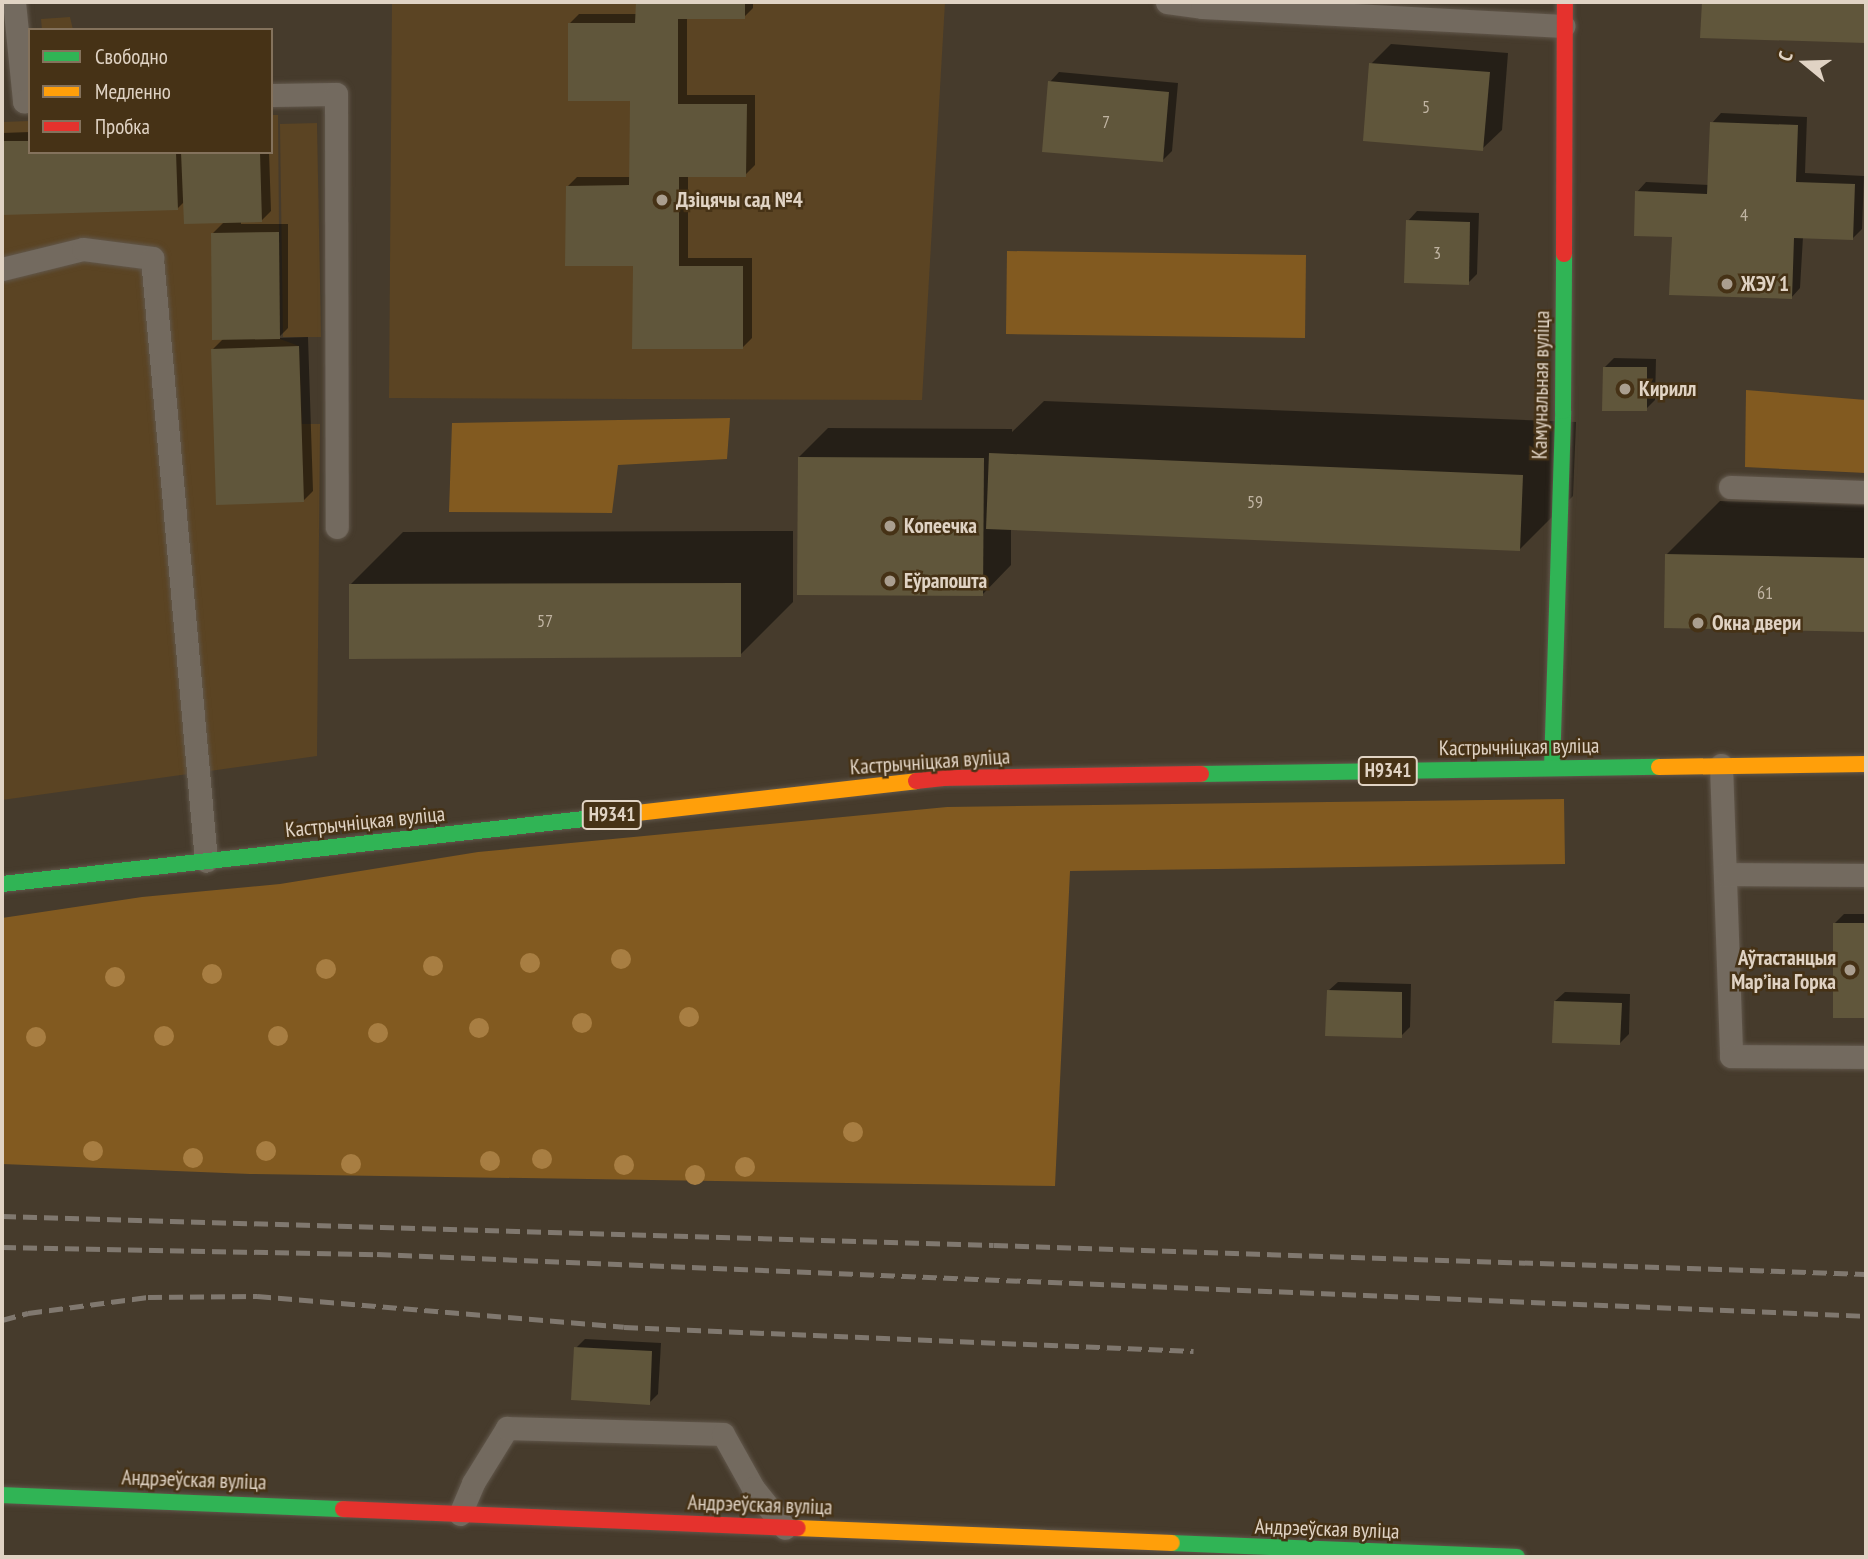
<!DOCTYPE html>
<meta charset="utf-8">
<style>
body{margin:0}
#map{position:relative;width:1868px;height:1559px;overflow:hidden;background:#463b2c;font-family:"PT Sans Narrow",sans-serif}
div>[style]{position:absolute}
.built>*{inset:0;background:#5b4423}
.green>*{inset:0;background:#825a20}
.shadow>*{inset:0;background:#0007}
.building>*{inset:0;background:#60563b}
.roads{filter:drop-shadow(0 0 2px #61574b) drop-shadow(0 0 2px #61574b)}
.lane>*{height:23px;margin:-11.5px;padding:0 11.5px;transform-origin:11.5px;border-radius:11.5px;background:#736a5f}
.fast>*{height:16px;margin:-8px;padding:0 8px;transform-origin:8px;border-radius:8px;background:#30b455}
.slow>*{height:16px;margin:-8px;padding:0 8px;transform-origin:8px;border-radius:8px;background:#ff9f0a}
.jam>*{height:16px;margin:-8px;padding:0 8px;transform-origin:8px;border-radius:8px;background:#e5322d}
.rail>*{height:5px;margin-top:-2.5px;transform-origin:0;background:repeating-linear-gradient(90deg,#80786f 0 14px,transparent 0 21px)}
.trees>*{width:20px;height:20px;margin:-10px;border-radius:50%;background:#a87e42}
.dots>*{width:19px;height:19px;translate:-50% -50%;box-sizing:border-box;border:4px solid #463216;border-radius:50%}
span{translate:-50% -50%;white-space:nowrap;text-align:center;line-height:1.15;-webkit-text-stroke:5px #463216;paint-order:stroke}
.number-label{font-size:18px;color:#c0b4a2}
.number-label span{-webkit-text-stroke-width:0}
.shield-label span{padding:2px 5px;background:#463216;border:2px solid;border-radius:5px;-webkit-text-stroke-width:0}
.shield-label{font-size:19px;color:#e0d3c4;font-weight:700}
.poi-label{font-size:21px;color:#e0d3c4;font-weight:700}
.left{translate:0 -50%;text-align:left}
.right{translate:-100% -50%;text-align:right}
.street-label{font-size:21px;color:#e0d3c4}
.frame{position:absolute;inset:0;border:4px solid #e0d3c4;pointer-events:none}
.legend{position:absolute;left:28px;top:28px;width:245px;height:126px;box-sizing:border-box;background:#463216;border:2px solid #84725c;margin:0;padding:9px 12px;list-style:none;font-size:21px;color:#e0d3c4}
.legend li{display:flex;align-items:center;gap:14px;height:35px}
.legend b{width:35px;border:2px solid #84725c}
.north{position:absolute;left:1770px;top:28px;width:70px;height:70px;-webkit-text-stroke:5px #463216;paint-order:stroke;rotate:289deg;font-size:19px;font-weight:700;line-height:28px;text-align:center;color:#e0d3c4}
.north::after{content:'';display:block;margin:auto;width:24px;height:32px;background:#e0d3c4;clip-path:polygon(50% 0,100% 100%,50% 72%,0 100%)}
</style>
<div id="map">
<div class="built">
<i style="clip-path:polygon(392px 2px,945px 2px,922px 400px,389px 398px)"></i>
<i style="clip-path:polygon(70px 17px,73px 30px,42px 30px,41px 19px)"></i>
<i style="clip-path:polygon(271px 115px,278px 115px,280px 339px,299px 346px,302px 424px,320px 424px,317px 756px,2px 800px,2px 122px,30px 121px,30px 152px,271px 152px)"></i>
<i style="clip-path:polygon(317px 123px,321px 337px,283px 337px,280px 124px)"></i>
</div>
<div class="green">
<i style="clip-path:polygon(1007px 251px,1306px 255px,1305px 338px,1006px 334px)"></i>
<i style="clip-path:polygon(1746px 390px,1866px 400px,1866px 473px,1745px 467px)"></i>
<i style="clip-path:polygon(730px 418px,727px 459px,618px 465px,612px 513px,449px 512px,452px 423px)"></i>
<i style="clip-path:polygon(1564px 799px,1565px 864px,1070px 871px,1055px 1186px,250px 1174px,2px 1164px,2px 918px,142px 897px,280px 884px,478px 852px,947px 807px)"></i>
</div>
<div class="shadow">
<i style="clip-path:polygon(637px 2px,753px 2px,753px 8px,744px 17px,687px 17px,687px 95px,755px 95px,755px 165px,745px 175px,688px 175px,688px 258px,752px 258px,752px 338px,743px 347px,635px 264px,568px 186px,577px 177px,631px 177px,631px 99px,570px 23px,579px 14px,637px 14px)"></i>
<i style="clip-path:polygon(1703px 2px,1866px 2px,1866px 41px,1702px 36px)"></i>
<i style="clip-path:polygon(1391px 44px,1508px 53px,1502px 130px,1482px 149px,1371px 64px)"></i>
<i style="clip-path:polygon(1059px 72px,1178px 83px,1172px 151px,1163px 160px,1050px 82px)"></i>
<i style="clip-path:polygon(1721px 113px,1807px 117px,1805px 173px,1864px 176px,1862px 229px,1852px 239px,1803px 237px,1800px 288px,1791px 298px,1674px 236px,1637px 192px,1646px 182px,1709px 185px,1712px 123px)"></i>
<i style="clip-path:polygon(30px 132px,30px 152px,269px 152px,271px 211px,262px 220px,241px 221px,241px 224px,288px 224px,288px 328px,278px 338px,308px 337px,313px 491px,303px 501px,213px 349px,224px 338px,213px 233px,225px 221px,185px 201px,177px 209px,2px 213px,2px 133px)"></i>
<i style="clip-path:polygon(1417px 211px,1479px 213px,1477px 274px,1468px 283px,1408px 221px)"></i>
<i style="clip-path:polygon(1614px 358px,1656px 359px,1655px 400px,1646px 409px,1604px 368px)"></i>
<i style="clip-path:polygon(1044px 401px,1576px 422px,1573px 496px,1520px 549px,1011px 529px,1011px 565px,982px 595px,799px 457px,828px 428px,1012px 429px,1012px 432px)"></i>
<i style="clip-path:polygon(1720px 501px,1866px 505px,1866px 630px,1665px 626px,1667px 554px)"></i>
<i style="clip-path:polygon(793px 531px,793px 602px,740px 655px,350px 585px,403px 532px)"></i>
<i style="clip-path:polygon(1844px 914px,1866px 914px,1866px 1016px,1835px 1016px,1835px 923px)"></i>
<i style="clip-path:polygon(1338px 982px,1411px 984px,1410px 1027px,1401px 1036px,1328px 991px)"></i>
<i style="clip-path:polygon(1565px 992px,1630px 994px,1629px 1034px,1619px 1044px,1555px 1001px)"></i>
<i style="clip-path:polygon(585px 1339px,661px 1343px,658px 1394px,649px 1403px,576px 1348px)"></i>
</div>
<div class="building">
<i style="clip-path:polygon(636px 2px,745px 2px,745px 19px,678px 19px,678px 104px,747px 104px,746px 177px,679px 177px,679px 266px,743px 266px,743px 349px,632px 349px,633px 266px,565px 266px,566px 186px,629px 185px,630px 101px,568px 101px,568px 23px,635px 23px)"></i>
<i style="clip-path:polygon(1702px 2px,1866px 2px,1866px 43px,1700px 38px)"></i>
<i style="clip-path:polygon(1369px 63px,1490px 72px,1483px 151px,1363px 141px)"></i>
<i style="clip-path:polygon(1048px 81px,1169px 92px,1163px 162px,1042px 152px)"></i>
<i style="clip-path:polygon(1710px 122px,1798px 125px,1796px 182px,1855px 184px,1853px 240px,1794px 238px,1792px 299px,1669px 295px,1672px 237px,1634px 236px,1635px 191px,1707px 194px)"></i>
<i style="clip-path:polygon(2px 141px,30px 141px,30px 152px,176px 152px,178px 210px,2px 215px)"></i>
<i style="clip-path:polygon(181px 152px,260px 152px,262px 222px,184px 224px)"></i>
<i style="clip-path:polygon(1406px 220px,1470px 222px,1469px 285px,1404px 283px)"></i>
<i style="clip-path:polygon(279px 232px,280px 339px,212px 340px,211px 233px)"></i>
<i style="clip-path:polygon(299px 346px,304px 502px,216px 505px,211px 349px)"></i>
<i style="clip-path:polygon(1603px 367px,1647px 367px,1647px 411px,1602px 411px)"></i>
<i style="clip-path:polygon(989px 453px,1523px 475px,1520px 551px,986px 529px)"></i>
<i style="clip-path:polygon(798px 457px,984px 458px,983px 596px,797px 595px)"></i>
<i style="clip-path:polygon(1665px 554px,1866px 558px,1866px 632px,1664px 628px)"></i>
<i style="clip-path:polygon(741px 583px,741px 657px,349px 659px,349px 584px)"></i>
<i style="clip-path:polygon(1833px 923px,1866px 923px,1866px 1018px,1833px 1018px)"></i>
<i style="clip-path:polygon(1327px 990px,1402px 992px,1402px 1038px,1325px 1036px)"></i>
<i style="clip-path:polygon(1554px 1001px,1622px 1003px,1620px 1045px,1552px 1043px)"></i>
<i style="clip-path:polygon(574px 1347px,652px 1351px,650px 1405px,571px 1400px)"></i>
</div>
<div class="roads">
<div class="lane">
<i style="left:14px;top:2px;width:100px;rotate:84.2deg"></i>
<i style="left:24px;top:101px;width:6px"></i>
<i style="left:1167px;top:2px;width:35px;rotate:8deg"></i>
<i style="left:1202px;top:7px;width:362px;rotate:3deg"></i>
<i style="left:271px;top:95px;width:65px;rotate:-0.9deg"></i>
<i style="left:336px;top:94px;width:433px;rotate:89.9deg"></i>
<i style="left:2px;top:269px;width:83px;rotate:-13.9deg"></i>
<i style="left:83px;top:249px;width:70px;rotate:7.4deg"></i>
<i style="left:152px;top:258px;width:605px;rotate:84.88deg"></i>
<i style="left:1730px;top:487px;width:136px;rotate:2.1deg"></i>
<i style="left:1721px;top:765px;width:291px;rotate:88deg"></i>
<i style="left:1731px;top:1056px;width:135px;rotate:0.4deg"></i>
<i style="left:1725px;top:874px;width:141px;rotate:0.4deg"></i>
<i style="left:460px;top:1514px;width:34px;rotate:-67deg"></i>
<i style="left:473px;top:1483px;width:65px;rotate:-58.3deg"></i>
<i style="left:507px;top:1428px;width:216px;rotate:1.6deg"></i>
<i style="left:723px;top:1434px;width:62px;rotate:60.9deg"></i>
<i style="left:753px;top:1488px;width:51px;rotate:51.3deg"></i>
</div>
<div class="fast">
<i style="left:1552px;top:768px;width:357px;rotate:-88.2deg"></i>
<i style="left:1563px;top:411px;width:157px;rotate:-89.6deg"></i>
<i style="left:1201px;top:774px;width:458px;rotate:-0.9deg"></i>
<i style="left:2px;top:884px;width:595px;rotate:-6.37deg"></i>
<i style="left:2px;top:1495px;width:341px;rotate:2.4deg"></i>
<i style="left:1172px;top:1543px;width:345px;rotate:2.3deg"></i>
</div>
<div class="slow">
<i style="left:1659px;top:767px;width:207px;rotate:-0.8deg"></i>
<i style="left:593px;top:818px;width:325px;rotate:-6.5deg"></i>
<i style="left:798px;top:1528px;width:374px;rotate:2.3deg"></i>
</div>
<div class="jam">
<i style="left:1564px;top:254px;width:252px;rotate:-89.8deg"></i>
<i style="left:916px;top:781px;width:30px;rotate:-6deg"></i>
<i style="left:946px;top:778px;width:255px;rotate:-0.9deg"></i>
<i style="left:343px;top:1509px;width:455px;rotate:2.4deg"></i>
</div>
</div>
<div class="rail">
<i style="left:2px;top:1216px;width:992px;rotate:1.67deg"></i>
<i style="left:994px;top:1245px;width:872px;rotate:1.9deg"></i>
<i style="left:2px;top:1247px;width:375px;rotate:1.1deg"></i>
<i style="left:377px;top:1254px;width:1490px;rotate:2.38deg"></i>
<i style="left:2px;top:1320px;width:27px;rotate:-15deg"></i>
<i style="left:28px;top:1313px;width:121px;rotate:-7.6deg"></i>
<i style="left:148px;top:1297px;width:109px;rotate:-0.5deg"></i>
<i style="left:257px;top:1296px;width:368px;rotate:4.8deg"></i>
<i style="left:624px;top:1327px;width:570px;rotate:2.42deg"></i>
</div>
<div class="trees">
<i style="left:621px;top:959px"></i>
<i style="left:530px;top:963px"></i>
<i style="left:433px;top:966px"></i>
<i style="left:326px;top:969px"></i>
<i style="left:212px;top:974px"></i>
<i style="left:115px;top:977px"></i>
<i style="left:689px;top:1017px"></i>
<i style="left:582px;top:1023px"></i>
<i style="left:479px;top:1028px"></i>
<i style="left:378px;top:1033px"></i>
<i style="left:164px;top:1036px"></i>
<i style="left:278px;top:1036px"></i>
<i style="left:36px;top:1037px"></i>
<i style="left:853px;top:1132px"></i>
<i style="left:93px;top:1151px"></i>
<i style="left:266px;top:1151px"></i>
<i style="left:193px;top:1158px"></i>
<i style="left:542px;top:1159px"></i>
<i style="left:490px;top:1161px"></i>
<i style="left:351px;top:1164px"></i>
<i style="left:624px;top:1165px"></i>
<i style="left:745px;top:1167px"></i>
<i style="left:695px;top:1175px"></i>
</div>
<div class="dots">
<i style="left:662px;top:200px;background:#aa9e8f"></i>
<i style="left:1727px;top:284px;background:#aa9e8f"></i>
<i style="left:1625px;top:389px;background:#aa9e8f"></i>
<i style="left:890px;top:526px;background:#aa9e8f"></i>
<i style="left:890px;top:581px;background:#aa9e8f"></i>
<i style="left:1698px;top:623px;background:#aa9e8f"></i>
<i style="left:1850px;top:970px;background:#aa9e8f"></i>
</div>
<div class="number-label">
<span style="left:1426px;top:107px">5</span>
<span style="left:1106px;top:122px">7</span>
<span style="left:1744px;top:215px">4</span>
<span style="left:1437px;top:253px">3</span>
<span style="left:1255px;top:502px">59</span>
<span style="left:1765px;top:593px">61</span>
<span style="left:545px;top:621px">57</span>
</div>
<div class="shield-label">
<span style="left:1388px;top:771px">Н9341</span>
<span style="left:612px;top:815px">Н9341</span>
</div>
<div class="poi-label">
<span class="left" style="left:676px;top:200px">Дзіцячы сад №4</span>
<span class="left" style="left:1741px;top:284px">ЖЭУ 1</span>
<span class="left" style="left:1639px;top:389px">Кирилл</span>
<span class="left" style="left:904px;top:526px">Копеечка</span>
<span class="left" style="left:904px;top:581px">Еўрапошта</span>
<span class="left" style="left:1712px;top:623px">Окна двери</span>
<span class="right" style="left:1836px;top:970px">Аўтастанцыя<br>Марʼіна Горка</span>
</div>
<div class="street-label">
<span style="left:1541px;top:385px;rotate:-89deg">Камунальная вуліца</span>
<span style="left:1519px;top:747px;rotate:-1deg">Кастрычніцкая вуліца</span>
<span style="left:930px;top:762px;rotate:-4deg">Кастрычніцкая вуліца</span>
<span style="left:365px;top:822px;rotate:-6deg">Кастрычніцкая вуліца</span>
<span style="left:194px;top:1480px;rotate:2deg">Андрэеўская вуліца</span>
<span style="left:760px;top:1505px;rotate:2deg">Андрэеўская вуліца</span>
<span style="left:1327px;top:1529px;rotate:2deg">Андрэеўская вуліца</span>
</div>
<div class="frame"></div>
<ul class="legend">
<li><b style="height:9px;background:#30b455"></b>Свободно</li>
<li><b style="height:9px;background:#ff9f0a"></b>Медленно</li>
<li><b style="height:9px;background:#e5322d"></b>Пробка</li>
</ul>
<div class="north">С</div>
</div>
